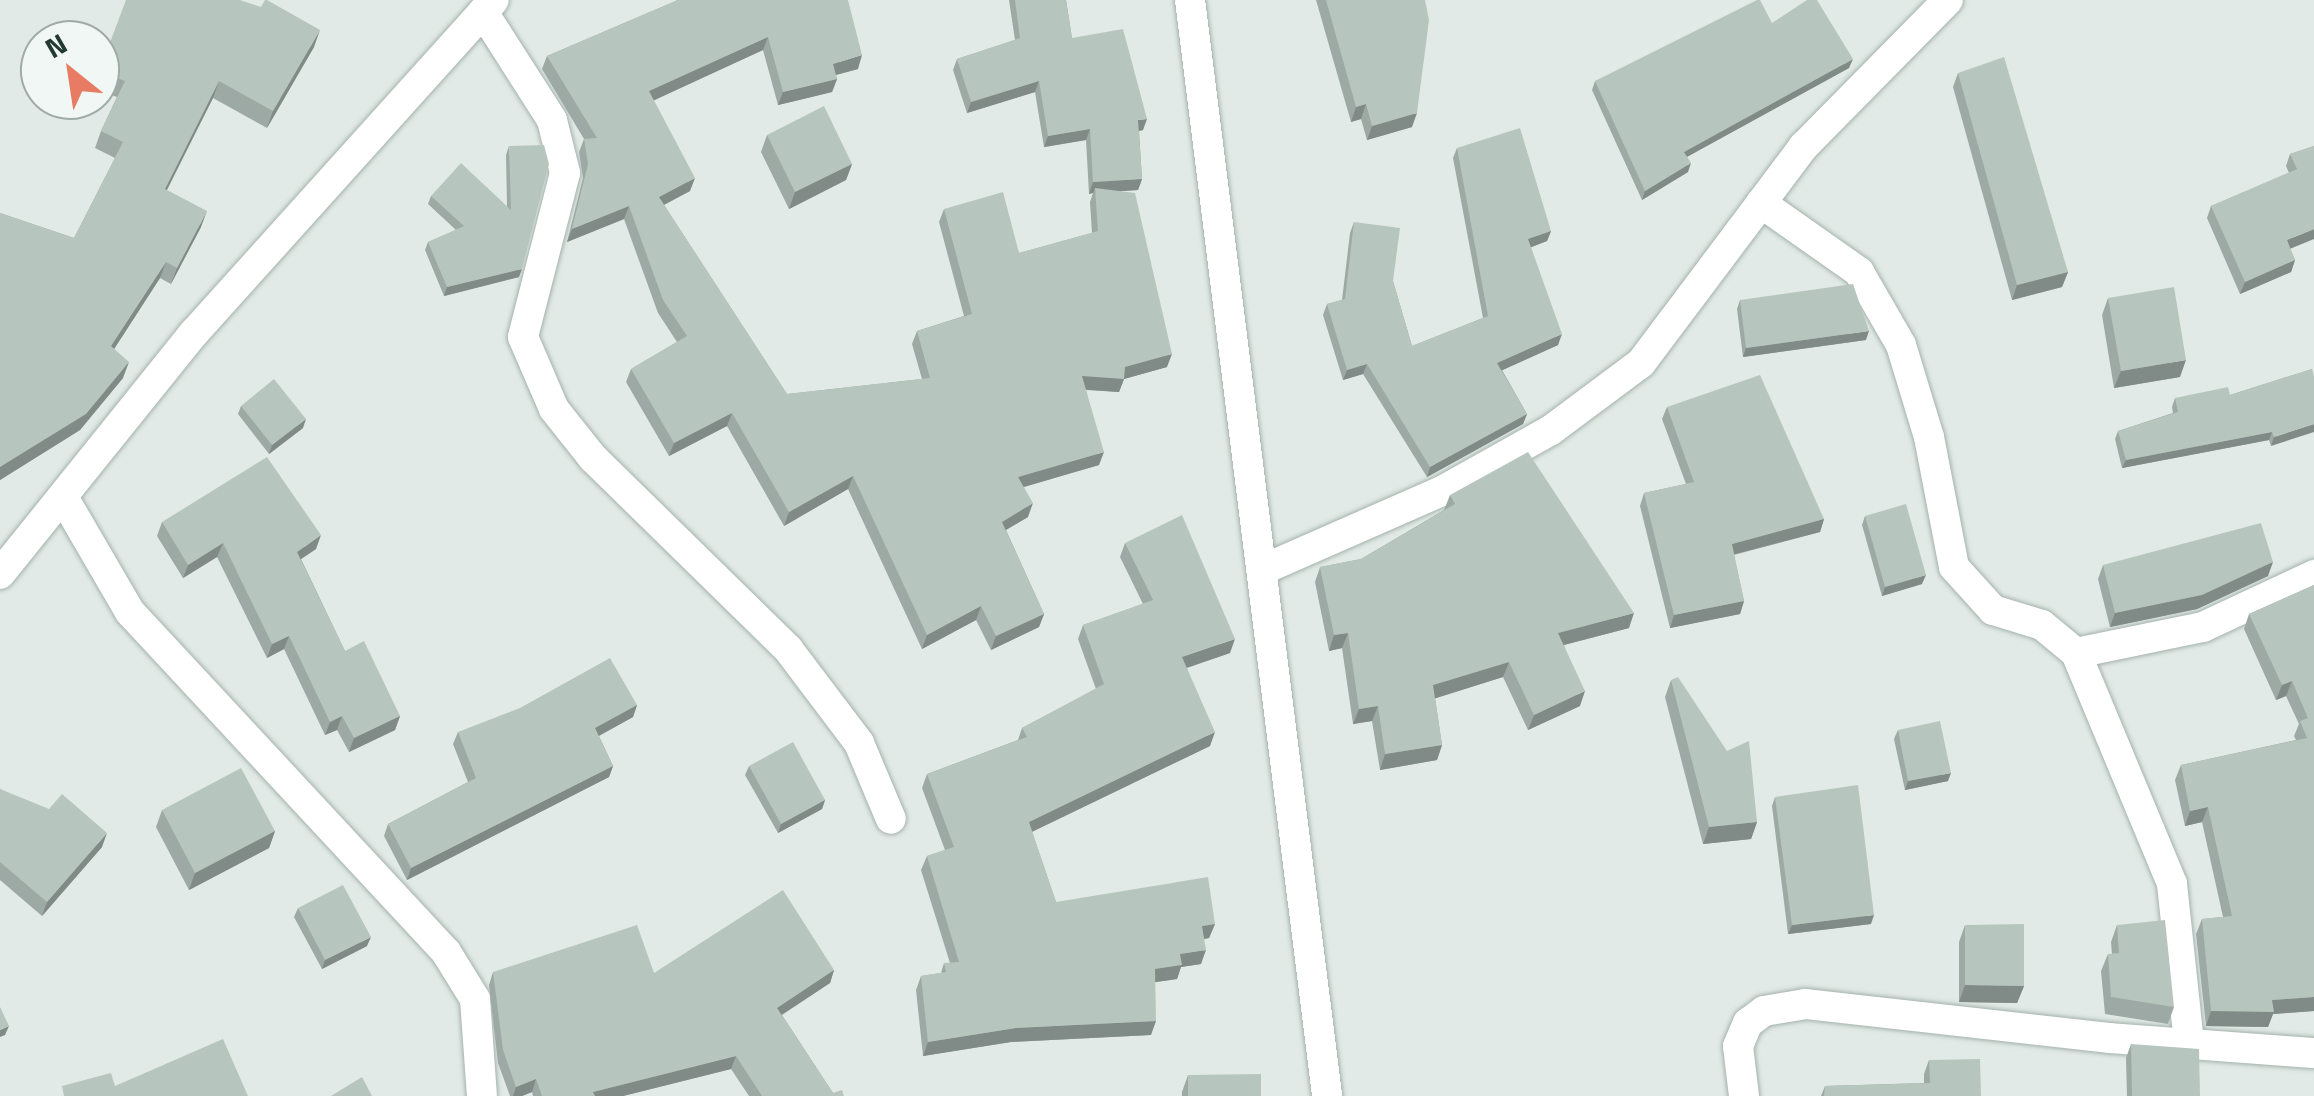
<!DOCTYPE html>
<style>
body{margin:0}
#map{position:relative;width:2314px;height:1096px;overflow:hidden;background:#e1eae6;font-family:"Titillium Web",sans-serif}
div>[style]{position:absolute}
.roads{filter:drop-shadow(0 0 2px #a4b2ac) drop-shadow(0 0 2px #a4b2ac)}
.minor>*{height:30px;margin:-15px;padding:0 15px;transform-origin:15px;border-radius:15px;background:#fff}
.tertiary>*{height:30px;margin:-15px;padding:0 15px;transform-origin:15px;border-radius:15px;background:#fff}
.wall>*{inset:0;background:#9da9a4}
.shaded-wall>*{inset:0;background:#808a86}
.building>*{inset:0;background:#b7c5bf}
span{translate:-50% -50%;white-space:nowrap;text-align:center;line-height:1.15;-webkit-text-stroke:9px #f1f7f4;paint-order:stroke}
.north{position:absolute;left:20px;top:20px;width:100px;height:100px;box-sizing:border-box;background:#f1f7f4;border:2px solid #9faba6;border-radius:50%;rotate:330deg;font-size:28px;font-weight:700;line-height:40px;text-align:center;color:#233a32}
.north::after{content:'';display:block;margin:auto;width:35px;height:45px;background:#e77b63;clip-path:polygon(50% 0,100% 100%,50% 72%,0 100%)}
</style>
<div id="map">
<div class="roads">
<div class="minor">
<i style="left:483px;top:12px;width:128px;rotate:57.4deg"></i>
<i style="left:552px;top:120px;width:55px;rotate:76.2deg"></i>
<i style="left:565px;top:173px;width:169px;rotate:104.4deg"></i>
<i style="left:523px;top:337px;width:78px;rotate:66.7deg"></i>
<i style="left:554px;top:409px;width:63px;rotate:51.5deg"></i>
<i style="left:593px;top:458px;width:273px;rotate:44.4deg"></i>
<i style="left:788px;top:649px;width:118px;rotate:52.9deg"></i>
<i style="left:859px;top:743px;width:82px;rotate:67.2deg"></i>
<i style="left:1761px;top:203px;width:120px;rotate:35.1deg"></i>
<i style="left:1859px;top:272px;width:84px;rotate:60.1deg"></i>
<i style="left:1901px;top:345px;width:96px;rotate:73.1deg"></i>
<i style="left:1929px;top:437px;width:132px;rotate:79.1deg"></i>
<i style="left:1954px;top:567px;width:58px;rotate:47.8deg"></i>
<i style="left:1993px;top:610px;width:51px;rotate:17deg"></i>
<i style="left:2042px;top:625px;width:44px;rotate:39.5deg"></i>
<i style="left:2076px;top:653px;width:250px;rotate:67.4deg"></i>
<i style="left:2172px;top:884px;width:161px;rotate:83.9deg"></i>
<i style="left:63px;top:497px;width:133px;rotate:59.8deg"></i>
<i style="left:130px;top:612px;width:464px;rotate:47.1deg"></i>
<i style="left:446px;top:952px;width:55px;rotate:58.3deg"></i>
<i style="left:475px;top:999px;width:97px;rotate:85.9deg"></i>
<i style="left:1262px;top:570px;width:197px;rotate:-23.7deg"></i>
<i style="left:1442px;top:491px;width:125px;rotate:-29.2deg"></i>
<i style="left:1551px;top:430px;width:112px;rotate:-36.7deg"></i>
<i style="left:1641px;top:363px;width:271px;rotate:-53.1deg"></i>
<i style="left:1804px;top:146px;width:205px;rotate:-45.4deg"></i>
<i style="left:0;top:574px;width:309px;rotate:-51.2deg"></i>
<i style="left:194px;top:333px;width:448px;rotate:-48deg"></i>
<i style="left:2076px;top:653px;width:130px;rotate:-11.6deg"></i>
<i style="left:2203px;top:627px;width:123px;rotate:-25.1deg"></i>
<i style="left:1744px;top:1096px;width:50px;rotate:-96.8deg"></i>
<i style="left:1738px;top:1046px;width:25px;rotate:-67deg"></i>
<i style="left:1748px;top:1023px;width:20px;rotate:-37deg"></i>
<i style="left:1764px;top:1011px;width:43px;rotate:-9.5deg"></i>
<i style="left:1806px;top:1004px;width:305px;rotate:6.4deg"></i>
<i style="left:2109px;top:1038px;width:206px;rotate:4.2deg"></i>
</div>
<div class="tertiary">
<i style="left:1190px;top:0;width:1105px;rotate:82.87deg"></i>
</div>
</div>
<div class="wall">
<i style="clip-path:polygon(678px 0,858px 69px,836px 75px,837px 79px,832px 92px,778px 105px,763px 50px,653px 100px,690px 191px,664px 205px,787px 394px,922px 379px,912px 344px,917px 331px,964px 316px,939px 222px,944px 209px,1019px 253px,1092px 233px,1090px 202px,1093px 193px,1089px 194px,1086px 140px,1044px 147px,1035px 92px,967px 113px,953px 70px,957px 59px,1015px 40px,1009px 0,1066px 0,1072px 38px,1143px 130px,1139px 131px,1142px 179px,1138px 190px,1121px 191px,1167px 367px,1124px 379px,1119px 392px,1086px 390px,1099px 465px,1024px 487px,1028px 517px,1006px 530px,1044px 614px,1039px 627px,991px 650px,976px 620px,922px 649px,848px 489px,784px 526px,727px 426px,669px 456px,626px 382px,631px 369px,677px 342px,658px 313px,624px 219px,567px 242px,583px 178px,579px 152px,584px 139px,542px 69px,547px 56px)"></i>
<i style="clip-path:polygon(1316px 0,1425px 0,1412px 127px,1367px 140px,1361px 119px,1351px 122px)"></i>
<i style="clip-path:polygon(1772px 23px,1849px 68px,1687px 157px,1688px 172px,1642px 200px,1592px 90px,1595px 81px)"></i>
<i style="clip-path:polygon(314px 47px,267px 128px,213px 98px,166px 190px,201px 227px,171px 284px,160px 278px,114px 349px,123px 378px,80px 430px,0 480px,0 213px,74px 238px,115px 158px,95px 148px,101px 131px,117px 97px,100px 91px,100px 69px)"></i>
<i style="clip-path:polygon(1958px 73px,2068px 272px,2062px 287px,2012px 300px,1953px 87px)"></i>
<i style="clip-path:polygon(767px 135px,852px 164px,846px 180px,789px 209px,761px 152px)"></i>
<i style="clip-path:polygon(509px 146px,519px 277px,444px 296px,425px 250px,428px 242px,456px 230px,428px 204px,431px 196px,507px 206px,506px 155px)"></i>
<i style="clip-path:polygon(2314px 146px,2290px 249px,2295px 260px,2291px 272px,2240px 294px,2207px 218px,2211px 206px,2289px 173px,2286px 166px,2290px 154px)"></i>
<i style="clip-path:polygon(1457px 148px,1551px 231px,1547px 241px,1531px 247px,1558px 345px,1502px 370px,1527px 414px,1523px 424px,1427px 477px,1363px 374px,1343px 380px,1323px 315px,1327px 304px,1342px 300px,1350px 233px,1354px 222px,1393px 281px,1412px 346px,1483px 318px,1453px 158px)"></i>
<i style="clip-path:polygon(2108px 298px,2180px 377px,2114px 388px,2102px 315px)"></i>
<i style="clip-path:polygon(1740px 300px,1866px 340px,1743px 357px,1737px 309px)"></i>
<i style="clip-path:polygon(2312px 369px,2271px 446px,2269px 440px,2122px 468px,2115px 439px,2118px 431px,2173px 413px,2172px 407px,2175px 398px,2230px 395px)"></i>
<i style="clip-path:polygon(241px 406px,303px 428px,269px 454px,238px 414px)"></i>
<i style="clip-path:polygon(1667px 407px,1824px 519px,1820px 532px,1734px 555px,1744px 601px,1740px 614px,1670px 628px,1640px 506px,1644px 493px,1686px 484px,1662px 419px)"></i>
<i style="clip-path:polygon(1450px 495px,1629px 628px,1564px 645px,1580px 706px,1528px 730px,1503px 677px,1435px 698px,1442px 745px,1437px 760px,1380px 770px,1372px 721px,1353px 724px,1342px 648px,1329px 651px,1315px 582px,1320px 567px,1361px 559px,1444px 510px)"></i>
<i style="clip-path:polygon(1865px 516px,1922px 584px,1882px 596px,1862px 525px)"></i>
<i style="clip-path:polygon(162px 522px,316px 549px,301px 559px,345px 651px,400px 716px,395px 730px,349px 752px,337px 730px,325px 735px,284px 649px,267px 658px,217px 557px,183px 578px,157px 536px)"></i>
<i style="clip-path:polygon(1125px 543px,1230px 653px,1187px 668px,1210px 746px,1032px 832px,1056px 902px,1215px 924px,1209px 938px,1204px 939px,1201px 964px,1181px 967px,1177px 979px,1155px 982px,1151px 1035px,1011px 1042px,923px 1056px,916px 990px,921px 976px,941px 973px,944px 963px,950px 963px,921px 870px,927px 856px,945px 850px,922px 788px,927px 774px,1018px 740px,1022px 728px,1096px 689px,1078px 639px,1083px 625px,1143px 604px,1120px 557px)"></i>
<i style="clip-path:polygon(2103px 565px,2268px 576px,2197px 609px,2110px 627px,2098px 579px)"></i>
<i style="clip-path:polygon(2314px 585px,2314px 1011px,2273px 1014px,2268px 1027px,2206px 1026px,2196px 934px,2202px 919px,2223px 917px,2202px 822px,2185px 826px,2175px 780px,2181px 765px,2296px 740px,2294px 736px,2299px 724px,2286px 696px,2276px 700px,2244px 629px,2249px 614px)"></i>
<i style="clip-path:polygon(1671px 680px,1757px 822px,1751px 839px,1703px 844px,1665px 697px)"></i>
<i style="clip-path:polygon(637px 705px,633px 717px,599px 736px,613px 766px,609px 777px,407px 880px,384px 836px,388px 824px,468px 782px,453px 744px,458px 732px)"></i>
<i style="clip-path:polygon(1898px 730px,1948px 781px,1905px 790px,1894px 739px)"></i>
<i style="clip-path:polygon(749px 766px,825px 800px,822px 809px,778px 833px,745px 775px)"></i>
<i style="clip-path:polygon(0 789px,102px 847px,42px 916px,0 880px)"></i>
<i style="clip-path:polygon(1775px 797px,1871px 924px,1788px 934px,1772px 806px)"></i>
<i style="clip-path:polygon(162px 810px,275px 831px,269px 848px,189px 890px,156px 827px)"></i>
<i style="clip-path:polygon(298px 908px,367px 946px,322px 969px,294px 917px)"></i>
<i style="clip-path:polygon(1965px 925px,2024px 986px,2017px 1003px,1959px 1002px,1959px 942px)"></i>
<i style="clip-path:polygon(2117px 925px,2174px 1007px,2168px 1024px,2105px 1014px,2101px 971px,2108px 954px,2112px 954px,2111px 942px)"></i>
<i style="clip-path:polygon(834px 970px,830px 983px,782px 1015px,833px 1093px,844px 1096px,749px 1096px,731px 1069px,623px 1096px,533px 1096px,532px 1092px,522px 1096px,510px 1096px,498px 1063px,489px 985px,493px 972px,654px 973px)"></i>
<i style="clip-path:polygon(2131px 1044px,2200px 1096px,2127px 1096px,2126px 1058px)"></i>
<i style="clip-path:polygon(1929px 1060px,1981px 1096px,1821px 1096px,1825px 1086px,1924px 1083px,1924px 1074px)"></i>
<i style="clip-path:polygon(1188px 1075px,1261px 1096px,1182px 1096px,1182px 1092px)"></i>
</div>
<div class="shaded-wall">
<i style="clip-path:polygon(320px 30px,314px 47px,267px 128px,273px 111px)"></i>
<i style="clip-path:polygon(768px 37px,763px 50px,644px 105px,649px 91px)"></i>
<i style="clip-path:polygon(862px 55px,858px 69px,828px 77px,833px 64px)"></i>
<i style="clip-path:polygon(1853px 59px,1849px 68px,1681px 160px,1684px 152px)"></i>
<i style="clip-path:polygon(837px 79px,832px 92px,778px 105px,783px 92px)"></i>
<i style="clip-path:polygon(219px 81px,213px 98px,159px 206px,165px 189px)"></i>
<i style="clip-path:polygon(1039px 81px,1035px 92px,967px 113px,971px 102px)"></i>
<i style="clip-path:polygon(1366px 104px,1361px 119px,1351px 122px,1356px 107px)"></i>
<i style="clip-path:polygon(1417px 113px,1412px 127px,1367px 140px,1372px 126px)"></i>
<i style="clip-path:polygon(1147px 119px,1143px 130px,1134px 132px,1138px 120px)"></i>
<i style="clip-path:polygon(1090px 129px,1086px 140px,1044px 147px,1048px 136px)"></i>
<i style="clip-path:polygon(1691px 163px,1688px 172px,1642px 200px,1645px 191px)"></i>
<i style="clip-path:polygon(852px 164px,846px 180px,789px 209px,795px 192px)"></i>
<i style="clip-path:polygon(695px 178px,690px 191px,654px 210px,659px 197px)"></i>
<i style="clip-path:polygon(1142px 179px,1138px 190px,1095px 193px,1095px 188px,1093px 193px,1089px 194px,1093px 182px)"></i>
<i style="clip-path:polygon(629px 206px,624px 219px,567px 242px,572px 229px)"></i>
<i style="clip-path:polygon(207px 211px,201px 227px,171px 284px,177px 268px)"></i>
<i style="clip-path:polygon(2314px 229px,2314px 239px,2282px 252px,2287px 240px)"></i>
<i style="clip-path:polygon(1551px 231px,1547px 241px,1524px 250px,1528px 239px)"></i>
<i style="clip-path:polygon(2295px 260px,2291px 272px,2240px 294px,2245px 282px)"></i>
<i style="clip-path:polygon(166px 262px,160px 278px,105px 363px,111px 346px)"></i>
<i style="clip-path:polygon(522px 269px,519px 277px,444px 296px,447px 287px)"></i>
<i style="clip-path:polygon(2068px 272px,2062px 287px,2012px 300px,2017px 285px)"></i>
<i style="clip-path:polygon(1869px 331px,1866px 340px,1743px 357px,1746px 348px)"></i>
<i style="clip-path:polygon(1562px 334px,1558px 345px,1494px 374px,1497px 363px)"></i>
<i style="clip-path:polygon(1172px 354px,1167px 367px,1124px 379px,1119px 392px,1078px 389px,1082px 376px)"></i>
<i style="clip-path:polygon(2186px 360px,2180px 377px,2114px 388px,2121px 371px)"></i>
<i style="clip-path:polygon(129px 362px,123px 378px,80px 430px,0 480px,0 467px)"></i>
<i style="clip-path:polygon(1367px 364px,1363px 374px,1343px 380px,1347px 370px)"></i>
<i style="clip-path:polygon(732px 413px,727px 426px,669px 456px,674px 443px)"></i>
<i style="clip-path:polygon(1527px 414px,1523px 424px,1427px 477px,1430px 467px)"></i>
<i style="clip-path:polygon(306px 419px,303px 428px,269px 454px,272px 445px)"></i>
<i style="clip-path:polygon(2314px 424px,2314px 432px,2271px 446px,2274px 437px)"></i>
<i style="clip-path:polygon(2272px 432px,2269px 440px,2122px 468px,2126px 460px)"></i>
<i style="clip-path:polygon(1104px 452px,1099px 465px,1013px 490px,1018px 477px)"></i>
<i style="clip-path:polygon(853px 476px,848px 489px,784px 526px,789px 512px)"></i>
<i style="clip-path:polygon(1033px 503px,1028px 517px,997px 535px,1002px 522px)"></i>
<i style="clip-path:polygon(1824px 519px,1820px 532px,1727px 556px,1732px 544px)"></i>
<i style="clip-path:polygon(321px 535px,316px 549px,292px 565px,297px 552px)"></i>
<i style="clip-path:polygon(223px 543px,217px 557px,183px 578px,188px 565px)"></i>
<i style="clip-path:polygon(2273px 562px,2268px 576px,2197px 609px,2110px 627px,2115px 613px)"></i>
<i style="clip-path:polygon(1926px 575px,1922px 584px,1882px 596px,1885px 587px)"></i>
<i style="clip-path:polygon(1744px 601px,1740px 614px,1670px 628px,1674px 615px)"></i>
<i style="clip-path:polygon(981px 606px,976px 620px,922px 649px,927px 635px)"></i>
<i style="clip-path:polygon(1634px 613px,1629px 628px,1552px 648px,1558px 633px)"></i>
<i style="clip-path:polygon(1044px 614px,1039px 627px,991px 650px,996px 636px)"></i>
<i style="clip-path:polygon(1348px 633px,1342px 648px,1329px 651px,1334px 635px)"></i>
<i style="clip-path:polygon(289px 636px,284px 649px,267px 658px,272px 644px)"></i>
<i style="clip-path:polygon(1235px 639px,1230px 653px,1177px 671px,1182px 657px)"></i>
<i style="clip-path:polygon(1509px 662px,1503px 677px,1427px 701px,1433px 685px)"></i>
<i style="clip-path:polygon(2292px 681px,2286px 696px,2276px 700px,2282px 685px)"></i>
<i style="clip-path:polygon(1585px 691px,1580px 706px,1528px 730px,1534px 715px)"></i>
<i style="clip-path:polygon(637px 705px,633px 717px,591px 740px,595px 728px)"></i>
<i style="clip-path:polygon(1378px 706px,1372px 721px,1353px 724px,1359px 709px)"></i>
<i style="clip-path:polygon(342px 716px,337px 730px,325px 735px,330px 722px)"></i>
<i style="clip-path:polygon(400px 716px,395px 730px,349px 752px,354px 738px)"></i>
<i style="clip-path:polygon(1215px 732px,1210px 746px,1023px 836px,1029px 822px)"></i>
<i style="clip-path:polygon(1442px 745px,1437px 760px,1380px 770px,1385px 754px)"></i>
<i style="clip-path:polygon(613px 766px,609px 777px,407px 880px,411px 868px)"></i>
<i style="clip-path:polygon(1951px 773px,1948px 781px,1905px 790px,1908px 781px)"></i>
<i style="clip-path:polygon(825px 800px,822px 809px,778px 833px,781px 824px)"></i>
<i style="clip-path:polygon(2208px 807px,2202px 822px,2185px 826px,2190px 811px)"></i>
<i style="clip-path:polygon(1757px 822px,1751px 839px,1703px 844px,1709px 827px)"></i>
<i style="clip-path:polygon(275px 831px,269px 848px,189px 890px,195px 873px)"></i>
<i style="clip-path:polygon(107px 833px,102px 847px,42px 916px,47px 902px)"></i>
<i style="clip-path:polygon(1874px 915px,1871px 924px,1788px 934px,1792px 925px)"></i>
<i style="clip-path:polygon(1215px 924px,1209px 938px,1197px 940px,1202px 926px)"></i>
<i style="clip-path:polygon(371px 937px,367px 946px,322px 969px,325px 960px)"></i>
<i style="clip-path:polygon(1206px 950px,1201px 964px,1181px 967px,1177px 979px,1150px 983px,1155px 969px,1180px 954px)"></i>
<i style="clip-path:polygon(834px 970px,830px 983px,772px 1021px,777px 1008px)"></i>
<i style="clip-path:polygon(1965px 985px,2024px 986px,2017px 1003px,1959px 1002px)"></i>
<i style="clip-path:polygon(2314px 997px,2314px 1011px,2273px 1014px,2268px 1027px,2206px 1026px,2211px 1011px,2272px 1000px)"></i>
<i style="clip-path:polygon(1156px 1021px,1151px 1035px,1011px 1042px,923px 1056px,928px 1042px,1016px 1028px)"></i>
<i style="clip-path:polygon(9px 1026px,5px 1035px,0 1037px,0 1030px)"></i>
<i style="clip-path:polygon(736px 1056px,731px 1069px,623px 1096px,591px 1096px,593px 1092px)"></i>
<i style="clip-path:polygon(536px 1079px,532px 1092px,522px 1096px,513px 1096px,516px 1087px)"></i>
</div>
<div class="building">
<i style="clip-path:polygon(126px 0,240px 0,261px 7px,265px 0,267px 0,320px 30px,273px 111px,219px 81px,165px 189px,207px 211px,177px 268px,166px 262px,111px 346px,129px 362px,86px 414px,0 467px,0 213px,74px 238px,123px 142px,101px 131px,125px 81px,100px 72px,100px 69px)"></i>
<i style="clip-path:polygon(678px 0,848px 0,862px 55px,833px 64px,837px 79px,783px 92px,768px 37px,649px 91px,695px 178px,659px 197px,787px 394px,930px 378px,917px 331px,972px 314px,944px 209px,1003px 192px,1019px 253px,1098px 231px,1095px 188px,1135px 193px,1172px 354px,1125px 367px,1124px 379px,1082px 376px,1104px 452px,1018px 477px,1033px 503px,1002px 522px,1044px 614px,996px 636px,981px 606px,927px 635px,853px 476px,789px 512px,732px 413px,674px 443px,631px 369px,687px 336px,663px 300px,629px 206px,572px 229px,588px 164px,584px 139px,597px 138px,547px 56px)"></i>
<i style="clip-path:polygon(1015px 0,1066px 0,1072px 38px,1123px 29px,1147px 119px,1138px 120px,1142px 179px,1093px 182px,1090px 129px,1048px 136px,1039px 81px,971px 102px,957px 59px,1020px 38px)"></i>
<i style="clip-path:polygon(1326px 0,1425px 0,1429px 20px,1417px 113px,1372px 126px,1366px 104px,1356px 107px)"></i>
<i style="clip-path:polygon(1757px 0,1760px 0,1772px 23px,1807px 0,1817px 0,1853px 59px,1684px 152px,1691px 163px,1645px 191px,1595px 81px)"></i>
<i style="clip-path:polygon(2004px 57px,2068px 272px,2017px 285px,1958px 73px)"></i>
<i style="clip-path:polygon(824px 106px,852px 164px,795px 192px,767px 135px)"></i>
<i style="clip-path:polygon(1520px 128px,1551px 231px,1528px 239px,1562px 334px,1497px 363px,1527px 414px,1430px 467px,1367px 364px,1347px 370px,1327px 304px,1345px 299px,1354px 222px,1400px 228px,1393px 281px,1412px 346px,1488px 316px,1457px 148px)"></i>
<i style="clip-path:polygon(544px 145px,549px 164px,522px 269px,447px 287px,428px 242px,464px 226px,431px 196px,461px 163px,511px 210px,509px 146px)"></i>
<i style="clip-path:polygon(2314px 146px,2314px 229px,2287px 240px,2295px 260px,2245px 282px,2211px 206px,2297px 169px,2290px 154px)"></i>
<i style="clip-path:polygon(1853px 284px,1869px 331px,1746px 348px,1740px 300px)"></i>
<i style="clip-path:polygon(2174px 287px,2186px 360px,2121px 371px,2108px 298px)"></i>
<i style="clip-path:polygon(2312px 369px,2314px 376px,2314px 424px,2274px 437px,2272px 432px,2126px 460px,2118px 431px,2178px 412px,2175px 398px,2228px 387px,2230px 395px)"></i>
<i style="clip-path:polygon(1760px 375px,1824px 519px,1732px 544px,1744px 601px,1674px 615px,1644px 493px,1694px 482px,1667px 407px)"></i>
<i style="clip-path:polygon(274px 379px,306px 419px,272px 445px,241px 406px)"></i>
<i style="clip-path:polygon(1528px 452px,1634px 613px,1558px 633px,1585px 691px,1534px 715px,1509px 662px,1433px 685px,1442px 745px,1385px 754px,1378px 706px,1359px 709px,1348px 633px,1334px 635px,1320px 567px,1361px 559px,1455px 504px,1450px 495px)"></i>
<i style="clip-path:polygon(267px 457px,321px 535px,297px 552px,345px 651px,364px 641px,400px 716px,354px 738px,342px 716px,330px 722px,289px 636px,272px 644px,223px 543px,188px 565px,162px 522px)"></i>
<i style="clip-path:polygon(1906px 504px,1926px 575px,1885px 587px,1865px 516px)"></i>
<i style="clip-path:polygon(1182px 515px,1235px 639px,1182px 657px,1215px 732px,1029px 822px,1056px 902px,1208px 877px,1215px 924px,1202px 926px,1206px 950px,1180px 954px,1182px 965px,1155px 969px,1156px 1021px,1016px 1028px,928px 1042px,921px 976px,946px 972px,944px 963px,959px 962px,927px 856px,954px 847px,927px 774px,1027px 737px,1022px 728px,1104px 684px,1083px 625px,1153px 600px,1125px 543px)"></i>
<i style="clip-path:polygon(2261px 523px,2273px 562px,2202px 595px,2115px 613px,2103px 565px)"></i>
<i style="clip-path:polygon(2314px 585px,2314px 997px,2272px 1000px,2274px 1012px,2211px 1011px,2202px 919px,2232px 916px,2208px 807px,2190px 811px,2181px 765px,2307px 738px,2300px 721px,2308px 718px,2292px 681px,2282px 685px,2249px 614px)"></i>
<i style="clip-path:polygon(610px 658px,637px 705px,595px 728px,613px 766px,411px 868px,388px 824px,476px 778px,458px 732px,520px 708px)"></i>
<i style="clip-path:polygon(1678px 677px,1727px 751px,1749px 741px,1757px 822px,1709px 827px,1671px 680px)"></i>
<i style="clip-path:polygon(1940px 721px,1951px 773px,1908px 781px,1898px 730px)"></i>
<i style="clip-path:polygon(793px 742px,825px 800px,781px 824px,749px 766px)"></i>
<i style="clip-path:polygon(241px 768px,275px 831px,195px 873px,162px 810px)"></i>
<i style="clip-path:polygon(1858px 785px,1874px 915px,1792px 925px,1775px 797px)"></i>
<i style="clip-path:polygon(0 789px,49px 809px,62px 794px,107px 833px,47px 902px,0 862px)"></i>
<i style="clip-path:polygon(343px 885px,371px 937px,325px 960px,298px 908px)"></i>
<i style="clip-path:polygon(783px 890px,834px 970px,777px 1008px,833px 1093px,842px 1090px,844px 1096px,762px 1096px,736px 1056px,593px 1092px,595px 1096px,542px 1096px,536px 1079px,516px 1087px,503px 1050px,493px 972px,637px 925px,654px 973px)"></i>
<i style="clip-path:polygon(2165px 920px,2174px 1007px,2111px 997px,2108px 954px,2119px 953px,2117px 925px)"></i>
<i style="clip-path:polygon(2024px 924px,2024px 986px,1965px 985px,1965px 925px)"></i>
<i style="clip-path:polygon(0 1007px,9px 1026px,0 1030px)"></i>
<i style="clip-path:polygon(223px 1039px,248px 1096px,64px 1096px,62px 1086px,111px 1073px,115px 1086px)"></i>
<i style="clip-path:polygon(2131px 1044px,2199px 1049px,2200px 1096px,2132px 1096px)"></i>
<i style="clip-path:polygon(1980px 1059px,1981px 1096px,1824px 1096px,1825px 1086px,1930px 1083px,1929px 1060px)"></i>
<i style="clip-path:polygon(1261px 1074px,1261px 1096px,1188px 1096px,1188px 1075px)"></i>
<i style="clip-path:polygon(362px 1077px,372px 1096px,331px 1096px)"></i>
</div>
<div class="north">N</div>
</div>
